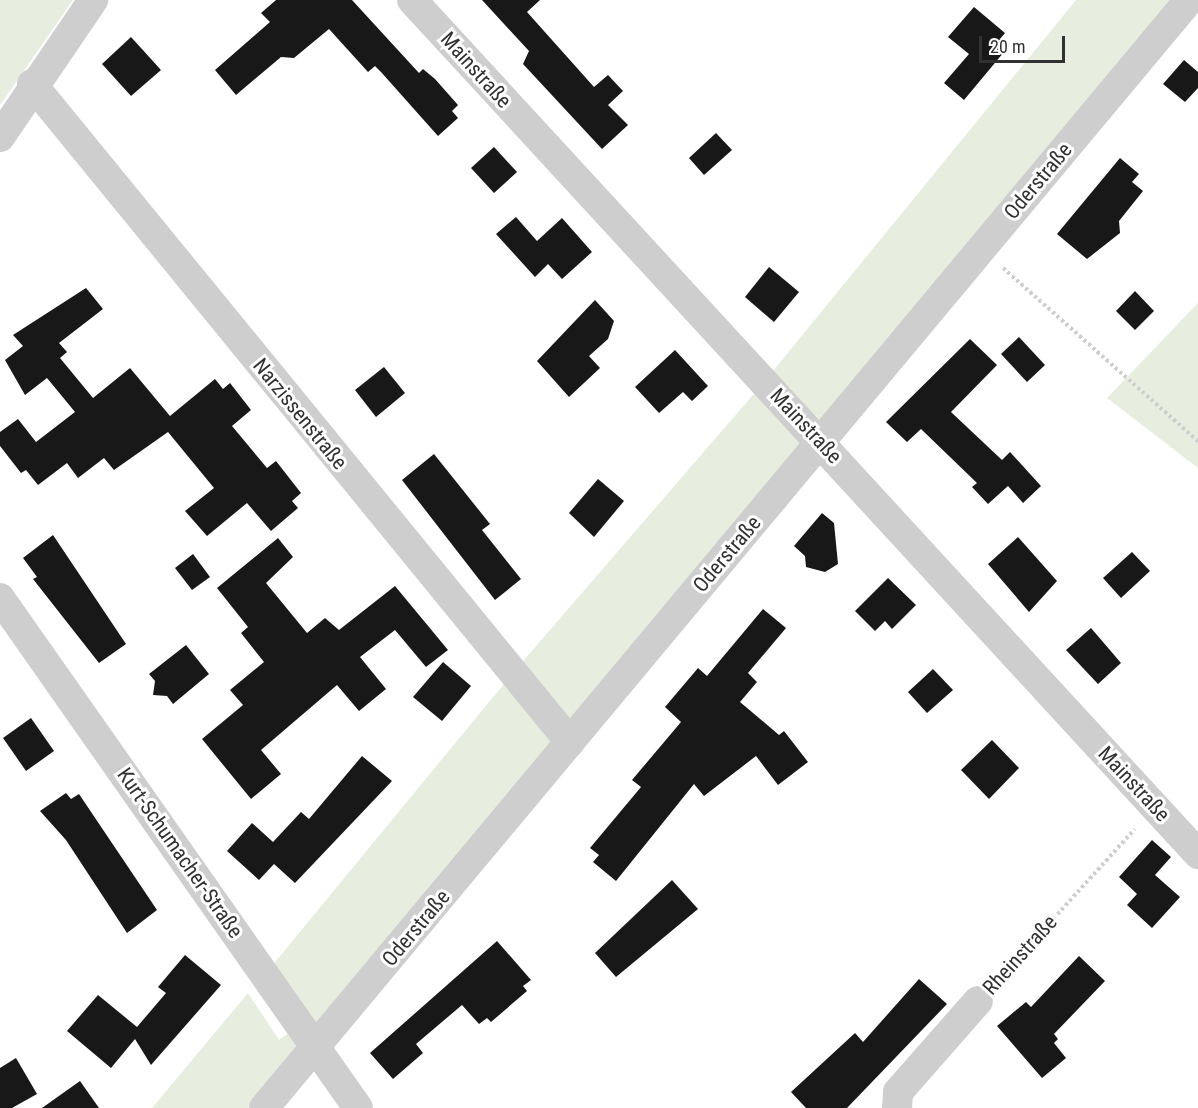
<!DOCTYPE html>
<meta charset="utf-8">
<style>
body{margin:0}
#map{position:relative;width:1198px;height:1108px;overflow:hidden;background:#fff;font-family:"Roboto Condensed",sans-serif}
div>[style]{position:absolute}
.green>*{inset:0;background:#e7eedf}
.building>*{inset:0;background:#181818}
.path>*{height:4px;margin-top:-2px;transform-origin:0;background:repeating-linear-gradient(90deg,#cecece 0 3px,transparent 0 6px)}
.minor>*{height:30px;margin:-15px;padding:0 15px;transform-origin:15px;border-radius:15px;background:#cecece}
span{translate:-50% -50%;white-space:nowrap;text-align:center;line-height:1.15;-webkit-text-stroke:6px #fff;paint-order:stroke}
.street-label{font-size:21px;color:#313131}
.scale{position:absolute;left:979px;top:36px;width:86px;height:27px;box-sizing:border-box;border:3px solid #313131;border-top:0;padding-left:8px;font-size:18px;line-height:21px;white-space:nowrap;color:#313131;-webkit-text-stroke:4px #fff;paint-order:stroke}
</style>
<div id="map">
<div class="green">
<i style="clip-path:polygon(0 0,73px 0,0 105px)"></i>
<i style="clip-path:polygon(1076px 0,1174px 0,313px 1028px,271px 967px,512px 674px,764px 382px)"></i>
<i style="clip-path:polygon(1198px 303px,1198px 468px,1107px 398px)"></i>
<i style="clip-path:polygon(248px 993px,279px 1040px,291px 1031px,296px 1046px,248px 1108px,152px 1108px)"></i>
</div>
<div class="building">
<i style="clip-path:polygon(276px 0,352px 0,419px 73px,423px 69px,435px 79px,458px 105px,452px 111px,458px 118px,438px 136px,381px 72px,375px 66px,368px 72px,329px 29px,294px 58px,281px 57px,236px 95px,215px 70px,270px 22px,261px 13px)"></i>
<i style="clip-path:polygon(482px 0,540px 0,527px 12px,594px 87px,608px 75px,623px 91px,608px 105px,628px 125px,602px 149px,523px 64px,529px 51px)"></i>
<i style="clip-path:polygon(974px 7px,1005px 33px,1000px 39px,1009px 46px,964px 100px,944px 83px,969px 54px,948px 37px)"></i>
<i style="clip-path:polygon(131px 37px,161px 70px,131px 96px,102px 64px)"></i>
<i style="clip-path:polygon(1184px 60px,1198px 72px,1198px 88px,1185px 102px,1163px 84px)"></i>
<i style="clip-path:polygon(716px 133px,732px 150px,704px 175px,689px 158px)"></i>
<i style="clip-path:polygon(494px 147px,517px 172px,494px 193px,471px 168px)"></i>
<i style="clip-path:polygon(1120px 158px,1139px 174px,1132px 182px,1143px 191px,1119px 221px,1120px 233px,1087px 259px,1057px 234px)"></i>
<i style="clip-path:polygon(516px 217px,537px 241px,562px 218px,592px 252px,562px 279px,548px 264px,535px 277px,496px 234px)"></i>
<i style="clip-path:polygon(769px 267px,799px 292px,774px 322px,745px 297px)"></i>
<i style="clip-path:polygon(86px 288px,103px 309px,59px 343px,67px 352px,60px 358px,93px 398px,130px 368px,170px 416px,215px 379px,223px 389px,230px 383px,251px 410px,232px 426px,267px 468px,276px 461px,301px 493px,292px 501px,298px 508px,271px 531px,247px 503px,207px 536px,185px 511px,214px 488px,168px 432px,114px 470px,104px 458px,78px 478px,67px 463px,38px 485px,26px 470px,21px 473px,0 446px,0 432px,18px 419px,36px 442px,75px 412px,47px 378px,25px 395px,5px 360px,23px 346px,13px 335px)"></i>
<i style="clip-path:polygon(1135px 291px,1154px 311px,1135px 330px,1116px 311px)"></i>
<i style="clip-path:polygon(595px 300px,614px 321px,608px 339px,589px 356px,600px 368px,569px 397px,537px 361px)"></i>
<i style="clip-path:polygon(1019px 337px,1045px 365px,1027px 382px,1001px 354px)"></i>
<i style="clip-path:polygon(970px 339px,997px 365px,951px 412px,1002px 460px,1010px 452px,1041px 486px,1023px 503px,1008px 486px,988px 504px,972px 487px,977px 483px,921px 429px,907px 442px,886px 422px)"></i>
<i style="clip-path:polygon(675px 350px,708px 386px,692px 401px,683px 392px,659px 413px,635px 387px)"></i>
<i style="clip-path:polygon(384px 367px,405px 393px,376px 417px,355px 390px)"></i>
<i style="clip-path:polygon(434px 454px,490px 524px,482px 530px,521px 579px,495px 600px,402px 480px)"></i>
<i style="clip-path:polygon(598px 479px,624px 501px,594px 537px,569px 513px)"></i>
<i style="clip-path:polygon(822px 513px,834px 523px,838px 564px,825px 572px,806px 567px,805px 556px,794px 546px)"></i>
<i style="clip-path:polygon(53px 535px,126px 644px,99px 663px,33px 579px,37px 577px,23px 558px)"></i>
<i style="clip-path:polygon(1018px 537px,1057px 581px,1029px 612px,988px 564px)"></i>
<i style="clip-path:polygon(278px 538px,293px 557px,266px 583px,307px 633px,325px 618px,339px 630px,395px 586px,448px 650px,426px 667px,395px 630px,360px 657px,386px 689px,359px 711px,337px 685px,261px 750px,281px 774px,251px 799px,202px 739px,243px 705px,230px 690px,264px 662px,241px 633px,248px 627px,217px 588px)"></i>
<i style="clip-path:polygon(1132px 552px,1150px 571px,1121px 598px,1103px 578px)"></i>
<i style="clip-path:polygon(193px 554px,210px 577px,192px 590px,175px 568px)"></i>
<i style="clip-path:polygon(888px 578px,916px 605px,892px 629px,885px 621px,875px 631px,855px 611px)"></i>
<i style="clip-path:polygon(763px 609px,786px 628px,748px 673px,757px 682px,740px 702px,779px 735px,784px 731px,808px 762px,778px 785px,756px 756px,704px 796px,694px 784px,616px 881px,593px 862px,599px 855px,590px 848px,641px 787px,632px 780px,681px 722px,665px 707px,698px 668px,707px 676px)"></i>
<i style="clip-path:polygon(1091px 628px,1121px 663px,1098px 684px,1066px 650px)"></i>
<i style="clip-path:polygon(186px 645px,209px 674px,173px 704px,167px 696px,153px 695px,155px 681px,149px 674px)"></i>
<i style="clip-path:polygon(443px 662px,471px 686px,442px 721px,413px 697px)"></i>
<i style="clip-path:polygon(933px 669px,953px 690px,927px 713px,908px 692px)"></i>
<i style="clip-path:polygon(31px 718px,54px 751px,26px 771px,3px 738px)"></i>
<i style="clip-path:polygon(992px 740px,1019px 768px,989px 799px,961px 770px)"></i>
<i style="clip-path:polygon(362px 756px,392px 781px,295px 883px,274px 864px,259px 880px,227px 851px,252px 823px,273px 842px,301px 812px,309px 819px)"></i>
<i style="clip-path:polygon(66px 793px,71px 799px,79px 794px,157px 910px,127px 933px,66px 840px,40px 811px)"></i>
<i style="clip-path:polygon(1152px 840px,1171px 857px,1155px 875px,1180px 897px,1152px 928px,1127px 905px,1137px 894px,1119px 877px)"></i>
<i style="clip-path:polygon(672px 880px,698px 909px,616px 977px,595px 953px)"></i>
<i style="clip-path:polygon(497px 941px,531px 980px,523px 986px,527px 991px,491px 1022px,487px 1018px,479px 1024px,462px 1005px,416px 1044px,423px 1053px,393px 1079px,370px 1053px)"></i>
<i style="clip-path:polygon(185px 955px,221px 985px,151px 1065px,135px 1039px,111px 1068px,67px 1031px,98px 995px,137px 1027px,166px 993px,158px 987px)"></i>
<i style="clip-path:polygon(1079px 956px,1105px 981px,1054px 1034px,1058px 1039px,1054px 1043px,1066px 1058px,1042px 1078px,997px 1026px,1026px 1002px,1031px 1007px)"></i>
<i style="clip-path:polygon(919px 979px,947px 1004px,847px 1108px,806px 1108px,791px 1092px,855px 1033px,863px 1042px)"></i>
<i style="clip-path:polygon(16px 1058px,37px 1094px,12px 1108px,0 1108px,0 1068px)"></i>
<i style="clip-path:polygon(80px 1081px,99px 1108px,42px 1108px)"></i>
</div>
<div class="path">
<i style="left:1003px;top:268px;width:261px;rotate:41.6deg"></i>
<i style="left:997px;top:981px;width:205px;rotate:-47.8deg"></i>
</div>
<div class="minor">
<i style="left:412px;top:0;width:1161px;rotate:47.37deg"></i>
<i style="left:32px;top:84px;width:850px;rotate:50.73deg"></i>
<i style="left:0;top:137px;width:166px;rotate:-55.8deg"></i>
<i style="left:0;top:598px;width:623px;rotate:54.93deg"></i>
<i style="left:264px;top:1108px;width:1443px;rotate:-50.14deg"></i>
<i style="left:897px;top:1108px;width:16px;rotate:-86deg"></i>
<i style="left:898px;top:1092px;width:121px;rotate:-48.7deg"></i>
</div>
<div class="street-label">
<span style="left:476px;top:70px;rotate:48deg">Mainstraße</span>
<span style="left:1038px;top:181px;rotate:-50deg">Oderstraße</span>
<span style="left:300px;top:414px;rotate:51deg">Narzissenstraße</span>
<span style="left:806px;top:426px;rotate:47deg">Mainstraße</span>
<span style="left:727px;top:554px;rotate:-50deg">Oderstraße</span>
<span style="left:1134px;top:784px;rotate:47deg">Mainstraße</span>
<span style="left:180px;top:853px;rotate:55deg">Kurt-Schumacher-Straße</span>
<span style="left:416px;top:928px;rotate:-50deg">Oderstraße</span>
<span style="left:1020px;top:955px;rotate:-48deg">Rheinstraße</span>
</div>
<div class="scale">20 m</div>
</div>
